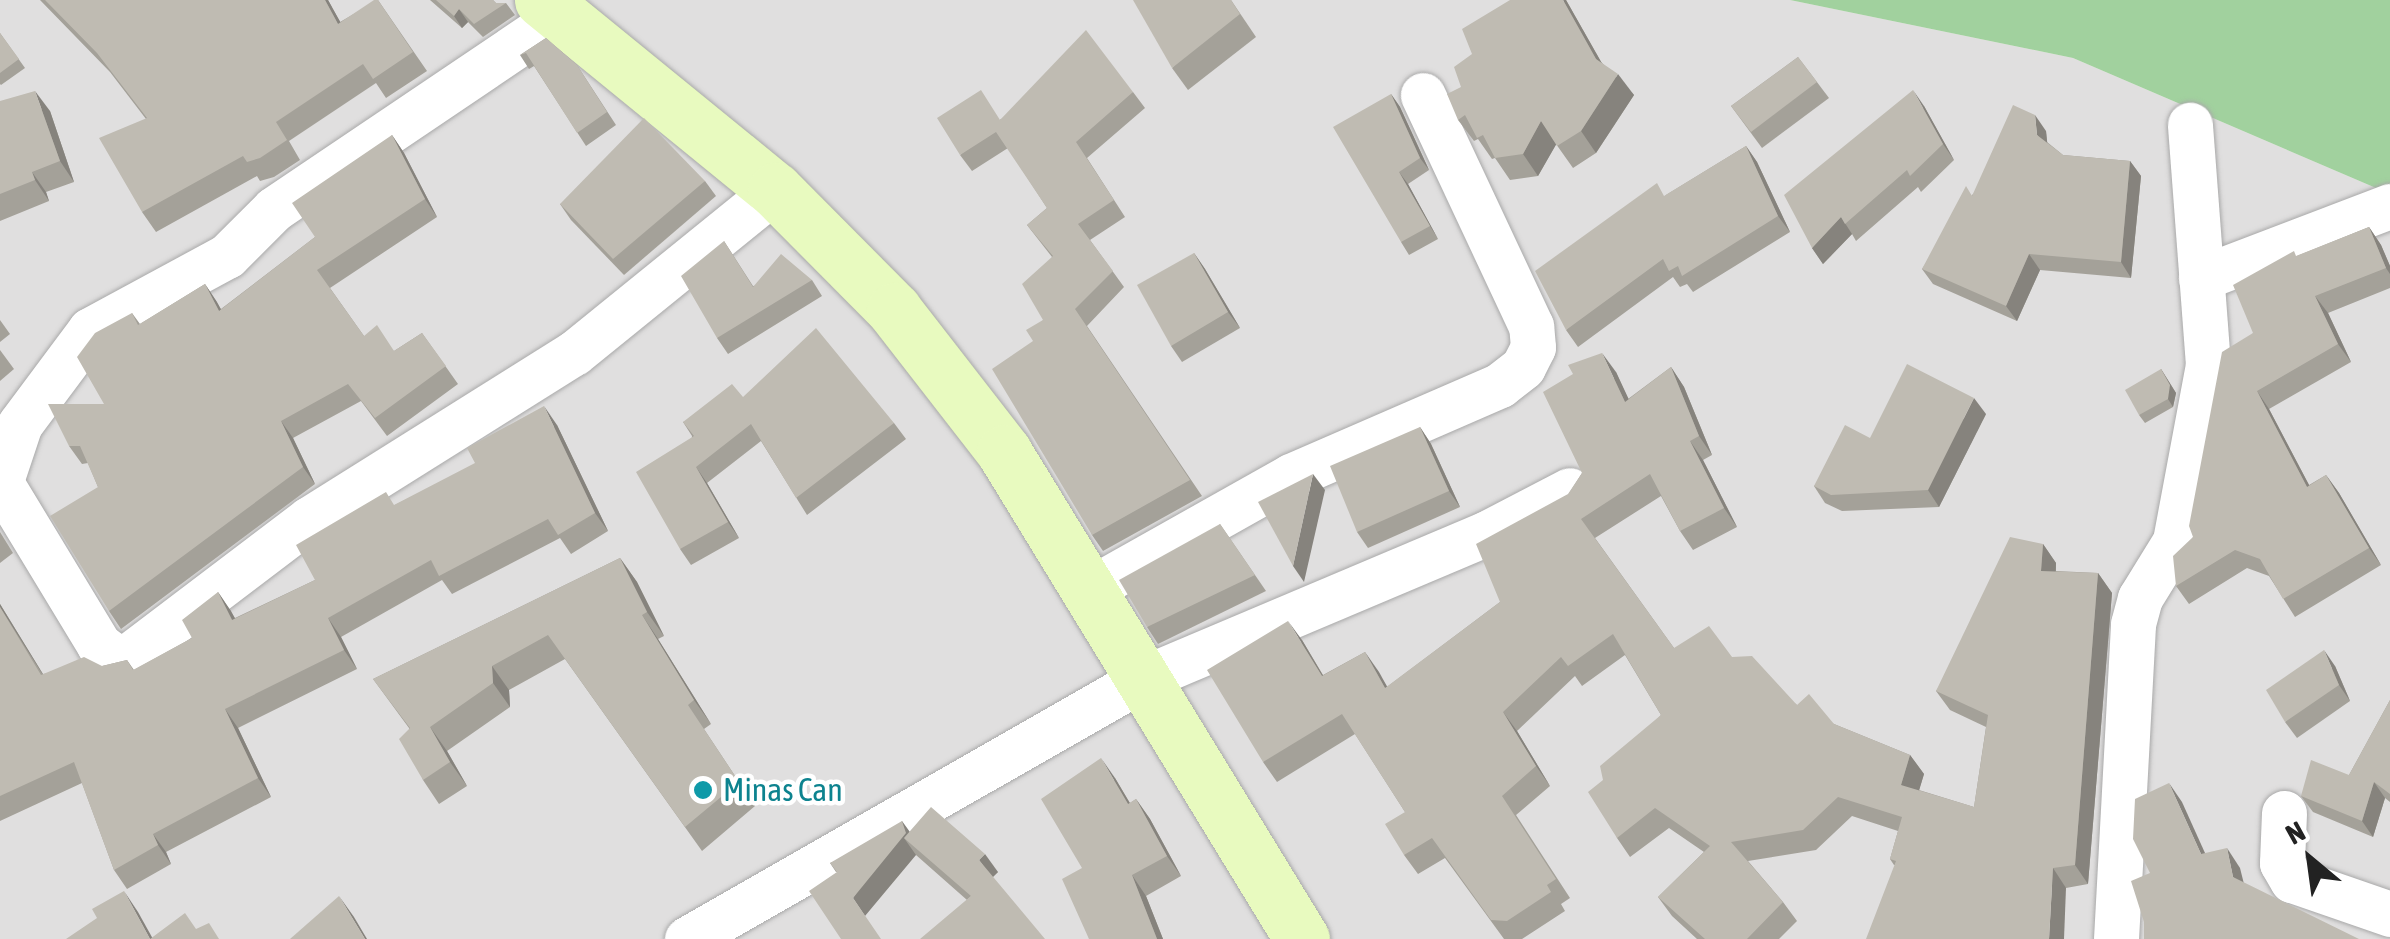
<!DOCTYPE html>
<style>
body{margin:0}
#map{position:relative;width:2390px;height:939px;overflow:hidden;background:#f2f1e9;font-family:"Asap Condensed",sans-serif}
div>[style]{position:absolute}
.residential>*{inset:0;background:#e0dfdf}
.forest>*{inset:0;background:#a1d19e}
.roads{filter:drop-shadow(0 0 2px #a9a9a9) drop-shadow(0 0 2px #a9a9a9)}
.street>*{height:45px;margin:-22.5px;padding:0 22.5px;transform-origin:22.5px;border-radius:22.5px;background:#fff}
.secondary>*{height:55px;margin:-27.5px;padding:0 27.5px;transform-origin:27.5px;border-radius:27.5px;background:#e8fabf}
.wall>*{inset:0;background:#a4a199}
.shaded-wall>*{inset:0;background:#86837d}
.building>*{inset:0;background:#bfbbb2}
.dots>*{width:28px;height:28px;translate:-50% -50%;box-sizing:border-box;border:5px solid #fff;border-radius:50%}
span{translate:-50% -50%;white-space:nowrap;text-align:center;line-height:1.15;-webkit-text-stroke:9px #fff;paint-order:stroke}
.culture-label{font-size:32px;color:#0d838f}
.left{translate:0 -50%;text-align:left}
.north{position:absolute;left:2260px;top:809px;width:100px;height:100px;-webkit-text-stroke:8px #fff;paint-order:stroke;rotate:331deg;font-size:28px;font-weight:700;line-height:40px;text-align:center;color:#222}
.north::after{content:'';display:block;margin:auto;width:35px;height:45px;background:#222;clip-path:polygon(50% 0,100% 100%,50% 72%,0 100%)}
</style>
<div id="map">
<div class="residential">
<i style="clip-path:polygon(0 0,1790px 0,2073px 58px,2390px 194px,2390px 939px,0 939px)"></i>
</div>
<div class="forest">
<i style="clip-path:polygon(1790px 0,2390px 0,2390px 194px,2073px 58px)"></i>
</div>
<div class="roads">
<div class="street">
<i style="left:2201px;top:278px;width:202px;rotate:-20.9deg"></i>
<i style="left:1px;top:483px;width:189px;rotate:58.8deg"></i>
<i style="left:99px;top:645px;width:24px;rotate:36deg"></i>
<i style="left:118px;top:659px;width:13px;rotate:-18deg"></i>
<i style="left:130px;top:655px;width:225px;rotate:-37.2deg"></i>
<i style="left:309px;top:519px;width:313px;rotate:-32.1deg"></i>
<i style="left:574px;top:353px;width:259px;rotate:-39deg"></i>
<i style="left:0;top:484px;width:63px;rotate:-71.6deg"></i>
<i style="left:20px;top:424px;width:117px;rotate:-53.3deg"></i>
<i style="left:90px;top:330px;width:156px;rotate:-28.4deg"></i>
<i style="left:227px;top:256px;width:66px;rotate:-45deg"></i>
<i style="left:274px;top:209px;width:347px;rotate:-34deg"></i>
<i style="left:1088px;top:590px;width:233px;rotate:-29.3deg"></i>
<i style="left:1291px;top:476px;width:228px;rotate:-23.5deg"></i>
<i style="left:1500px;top:385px;width:29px;rotate:-38deg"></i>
<i style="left:1523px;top:367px;width:22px;rotate:-63deg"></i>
<i style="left:1533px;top:347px;width:21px;rotate:-95deg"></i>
<i style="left:1531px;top:326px;width:255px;rotate:-115.1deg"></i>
<i style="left:2284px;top:813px;width:50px;rotate:92.3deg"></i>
<i style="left:2282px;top:863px;width:20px;rotate:60deg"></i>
<i style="left:2292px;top:880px;width:104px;rotate:19.1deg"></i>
<i style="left:687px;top:939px;width:526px;rotate:-29.73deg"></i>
<i style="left:1144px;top:678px;width:372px;rotate:-22.9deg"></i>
<i style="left:1487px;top:533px;width:93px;rotate:-27.4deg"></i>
<i style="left:2116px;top:939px;width:315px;rotate:-86.9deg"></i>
<i style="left:2133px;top:624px;width:27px;rotate:-75deg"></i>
<i style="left:2140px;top:598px;width:67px;rotate:-58.4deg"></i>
<i style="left:2175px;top:541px;width:179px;rotate:-79.4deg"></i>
<i style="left:2208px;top:365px;width:241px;rotate:-94.3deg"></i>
</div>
<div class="secondary">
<i style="left:542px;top:0;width:301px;rotate:39.2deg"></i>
<i style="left:775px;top:190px;width:169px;rotate:45.2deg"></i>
<i style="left:894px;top:310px;width:180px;rotate:52.2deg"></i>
<i style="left:1004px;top:452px;width:571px;rotate:58.54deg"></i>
</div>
</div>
<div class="wall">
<i style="clip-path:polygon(40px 0,328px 0,340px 22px,378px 0,427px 71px,386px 98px,376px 83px,289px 141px,300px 160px,274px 177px,260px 181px,257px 176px,156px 232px,142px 212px,146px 119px,110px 72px)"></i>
<i style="clip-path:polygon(430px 0,493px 0,496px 3px,506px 3px,515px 15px,483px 37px,468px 22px,462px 28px)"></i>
<i style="clip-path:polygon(1231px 0,1256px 37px,1188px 90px,1172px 68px)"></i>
<i style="clip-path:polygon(1566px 0,1601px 62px,1634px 95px,1596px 153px,1573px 168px,1556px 144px,1538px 176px,1510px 180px,1495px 158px,1492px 159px,1478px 139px,1474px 141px,1458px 120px,1461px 87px)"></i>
<i style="clip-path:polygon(0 33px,25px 68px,1px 85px,0 84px)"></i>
<i style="clip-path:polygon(546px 38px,577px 65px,616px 125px,586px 146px,534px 66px,529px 69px,520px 55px)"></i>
<i style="clip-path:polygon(1798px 57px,1829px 98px,1762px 148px,1731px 106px)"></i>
<i style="clip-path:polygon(1133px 92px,1145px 108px,1087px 158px,1125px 217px,1090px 240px,1124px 287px,1087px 326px,1202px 496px,1103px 551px,1092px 535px,1033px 341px,1043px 320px,1052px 257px,1027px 225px,1047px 208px,1008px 148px,972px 171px,960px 155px,1001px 119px)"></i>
<i style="clip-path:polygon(1391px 94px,1400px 107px,1429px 170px,1408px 184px,1438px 239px,1409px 255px,1401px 242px)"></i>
<i style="clip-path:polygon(0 101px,50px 111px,74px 182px,46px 192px,49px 201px,0 221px)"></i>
<i style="clip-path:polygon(1924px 106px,1954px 160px,1921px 192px,1918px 187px,1856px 241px,1852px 234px,1823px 264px,1812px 248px)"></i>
<i style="clip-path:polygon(2046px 131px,2047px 142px,2063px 155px,2130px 161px,2141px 176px,2131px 278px,2040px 270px,2017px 321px,1933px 284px,1922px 269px,1972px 195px)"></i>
<i style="clip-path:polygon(392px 135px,404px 153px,437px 217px,330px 288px,364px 336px,394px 351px,422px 333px,458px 384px,387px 436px,361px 401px,293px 438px,315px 484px,121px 629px,109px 611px,98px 487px,88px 463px,82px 464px,69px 446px,104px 404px,132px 313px,140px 324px,205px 284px,221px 309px,315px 237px)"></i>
<i style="clip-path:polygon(1746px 146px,1757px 162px,1790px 232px,1693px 292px,1687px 284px,1680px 287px,1673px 277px,1578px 347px,1566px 330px,1666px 195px)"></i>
<i style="clip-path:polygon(705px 181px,716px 196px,624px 275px,571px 220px,560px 204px)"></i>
<i style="clip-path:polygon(2369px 227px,2381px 245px,2390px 266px,2390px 288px,2328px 313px,2351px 362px,2269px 409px,2309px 485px,2326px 475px,2339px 493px,2381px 565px,2295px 617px,2269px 576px,2247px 568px,2189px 604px,2176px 586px,2193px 537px,2253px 333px,2297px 256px)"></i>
<i style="clip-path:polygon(724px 241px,753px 286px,812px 280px,822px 296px,728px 354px,717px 338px)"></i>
<i style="clip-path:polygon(1194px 253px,1205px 269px,1240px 328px,1182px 362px,1171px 346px)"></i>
<i style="clip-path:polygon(0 320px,10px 334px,0 342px)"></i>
<i style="clip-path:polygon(0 350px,14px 369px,0 381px)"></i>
<i style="clip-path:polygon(1671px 367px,1684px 387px,1712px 455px,1703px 460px,1737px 527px,1693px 550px,1680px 531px,1661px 496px,1595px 538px,1674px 648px,1732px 657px,1797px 705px,1834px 724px,1910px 755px,1924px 774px,1919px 790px,1974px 807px,1986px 727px,1950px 710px,1936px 691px,2043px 544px,2056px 563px,2056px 571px,2098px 573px,2112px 593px,2088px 884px,2066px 888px,1894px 865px,1890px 859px,1898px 831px,1852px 816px,1816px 850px,1748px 861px,1783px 902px,1797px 921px,1779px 939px,1697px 939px,1672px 916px,1658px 897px,1704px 852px,1669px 828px,1630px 857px,1617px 838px,1603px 780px,1661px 715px,1625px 655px,1582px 686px,1575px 676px,1517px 731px,1550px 786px,1516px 815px,1570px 898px,1561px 904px,1565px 911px,1522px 939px,1504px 939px,1445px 858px,1418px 874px,1404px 855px,1405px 812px,1355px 734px,1277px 782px,1263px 762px,1302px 640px,1323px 675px,1365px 652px,1387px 687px,1500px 602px,1582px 473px,1616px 372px,1628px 399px)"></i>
<i style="clip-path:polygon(2161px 369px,2176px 393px,2173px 407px,2145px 423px,2139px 415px)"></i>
<i style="clip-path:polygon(743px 397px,894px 423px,906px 439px,807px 515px,761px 441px,707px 483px,739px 538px,691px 565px,680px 549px,692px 436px,683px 422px)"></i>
<i style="clip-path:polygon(1986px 414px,1939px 507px,1842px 511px,1825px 503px,1814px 486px,1870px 438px)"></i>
<i style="clip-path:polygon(557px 425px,608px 531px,571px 554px,560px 538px,452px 594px,442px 580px,341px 637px,357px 669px,238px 728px,271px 797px,166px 852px,171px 864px,127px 889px,114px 870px,82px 783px,0 821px,0 604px,43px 674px,102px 666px,127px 660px,134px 670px,192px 638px,218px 592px,235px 618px,315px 580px,395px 505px)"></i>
<i style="clip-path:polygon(1420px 427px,1431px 444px,1460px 507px,1368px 548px,1357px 532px)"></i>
<i style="clip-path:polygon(1220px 524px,1266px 591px,1158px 644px,1147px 627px)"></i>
<i style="clip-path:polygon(0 532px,13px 553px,0 563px)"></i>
<i style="clip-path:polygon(620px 558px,637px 582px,664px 636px,658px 639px,711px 724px,704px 729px,755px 806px,702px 851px,565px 659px,509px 690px,510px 707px,447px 751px,467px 786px,439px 804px,423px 780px,409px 728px,373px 679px)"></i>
<i style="clip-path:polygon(2335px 666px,2350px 701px,2297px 738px,2285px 722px)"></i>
<i style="clip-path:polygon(2390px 700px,2390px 802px,2385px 798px,2373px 837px,2313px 812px,2301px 796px,2349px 775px)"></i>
<i style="clip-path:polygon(1115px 778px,1130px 803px,1136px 799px,1150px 819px,1181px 876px,1146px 896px,1163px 939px,1089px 939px,1082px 868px)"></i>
<i style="clip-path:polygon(909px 832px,998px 872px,967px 900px,916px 855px,836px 872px,830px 863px)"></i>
</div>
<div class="shaded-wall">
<i style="clip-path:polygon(325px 0,328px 0,352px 43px,338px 24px)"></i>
<i style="clip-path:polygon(1563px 0,1566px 0,1612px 81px,1596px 59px)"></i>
<i style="clip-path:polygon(459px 9px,468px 22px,462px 28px,454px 16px)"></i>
<i style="clip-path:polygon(1618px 74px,1634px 95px,1596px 153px,1581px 131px)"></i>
<i style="clip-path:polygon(1913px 90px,1924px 106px,1954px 160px,1943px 144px)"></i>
<i style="clip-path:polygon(35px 91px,50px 111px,74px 182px,60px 161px)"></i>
<i style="clip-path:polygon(1391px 94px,1400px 107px,1429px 170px,1420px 158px)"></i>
<i style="clip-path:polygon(2035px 115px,2046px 131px,2048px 150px,2037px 135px)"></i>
<i style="clip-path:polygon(1541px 121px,1557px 143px,1538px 176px,1523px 154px)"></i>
<i style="clip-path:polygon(392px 135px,404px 153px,437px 217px,425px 199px)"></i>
<i style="clip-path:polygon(1746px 146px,1757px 162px,1790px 232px,1778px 216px)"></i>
<i style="clip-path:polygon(2130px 161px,2141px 176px,2131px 278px,2121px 262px)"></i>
<i style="clip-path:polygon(32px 172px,46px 192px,49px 201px,35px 180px)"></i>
<i style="clip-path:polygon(1399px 172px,1408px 184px,1438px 239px,1430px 226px)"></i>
<i style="clip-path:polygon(1841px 217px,1852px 234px,1823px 264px,1812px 248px)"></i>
<i style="clip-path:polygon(2369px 227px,2381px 245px,2390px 266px,2390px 274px,2386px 268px)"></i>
<i style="clip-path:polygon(1194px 253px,1205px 269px,1240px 328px,1228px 312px)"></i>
<i style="clip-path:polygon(2029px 254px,2040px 270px,2017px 321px,2006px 306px)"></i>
<i style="clip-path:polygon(205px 284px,217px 302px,231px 329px,219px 311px)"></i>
<i style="clip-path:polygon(2315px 296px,2328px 313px,2351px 362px,2338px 344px)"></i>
<i style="clip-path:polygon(1602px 353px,1616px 372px,1639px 421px,1625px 402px)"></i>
<i style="clip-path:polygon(1671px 367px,1684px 387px,1712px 455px,1699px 436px)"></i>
<i style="clip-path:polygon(2161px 369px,2176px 393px,2173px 407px,2168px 399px)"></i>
<i style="clip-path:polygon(2257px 391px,2269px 409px,2319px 504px,2307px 487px)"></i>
<i style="clip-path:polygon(1974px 398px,1986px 414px,1939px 507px,1928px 490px)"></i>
<i style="clip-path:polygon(544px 406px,557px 425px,608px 531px,595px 513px)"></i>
<i style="clip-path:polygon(281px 421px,293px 438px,315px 484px,303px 467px)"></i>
<i style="clip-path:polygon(1420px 427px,1431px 444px,1460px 507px,1449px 491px)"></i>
<i style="clip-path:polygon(1690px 441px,1703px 460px,1737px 527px,1724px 508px)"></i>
<i style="clip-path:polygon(696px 467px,707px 483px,739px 538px,728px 522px)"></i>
<i style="clip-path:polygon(1313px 474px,1325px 490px,1304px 582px,1293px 566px)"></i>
<i style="clip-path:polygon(2326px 475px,2339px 493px,2381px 565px,2369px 548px)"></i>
<i style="clip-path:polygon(2043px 544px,2056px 563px,2055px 590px,2041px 571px)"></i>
<i style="clip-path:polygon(620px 558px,637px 582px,664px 636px,647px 612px)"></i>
<i style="clip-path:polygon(2098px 573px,2112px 593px,2088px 884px,2075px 865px)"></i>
<i style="clip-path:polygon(218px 592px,231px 611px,245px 638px,232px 620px)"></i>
<i style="clip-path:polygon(0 604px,55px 694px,0 607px)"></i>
<i style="clip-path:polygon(642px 615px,658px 639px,711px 724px,694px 700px)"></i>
<i style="clip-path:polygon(328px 618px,341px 637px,357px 669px,344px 650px)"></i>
<i style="clip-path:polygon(1288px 621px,1302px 640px,1335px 696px,1322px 676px)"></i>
<i style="clip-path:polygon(2324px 650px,2335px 666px,2350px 701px,2339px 685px)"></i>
<i style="clip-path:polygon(1365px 652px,1379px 672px,1399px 708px,1385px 688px)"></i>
<i style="clip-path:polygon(492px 666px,509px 690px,510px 707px,493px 683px)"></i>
<i style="clip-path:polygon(225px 709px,238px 728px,271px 797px,258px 778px)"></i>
<i style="clip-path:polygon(1503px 712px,1517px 731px,1550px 786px,1536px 766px)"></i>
<i style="clip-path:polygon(430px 727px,447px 751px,467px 786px,450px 762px)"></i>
<i style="clip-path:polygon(1910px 755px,1924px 774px,1915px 804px,1901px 785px)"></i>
<i style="clip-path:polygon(1101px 758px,1115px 778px,1142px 824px,1128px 804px)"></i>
<i style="clip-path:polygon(2374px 782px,2385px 798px,2373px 837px,2362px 821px)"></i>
<i style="clip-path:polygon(2169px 783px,2182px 802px,2214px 873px,2201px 854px)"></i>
<i style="clip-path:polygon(1136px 799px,1150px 819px,1181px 876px,1167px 856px)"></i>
<i style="clip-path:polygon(902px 821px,915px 839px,904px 838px,916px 855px,865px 916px,853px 898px)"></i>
<i style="clip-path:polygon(153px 834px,166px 852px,171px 864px,158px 845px)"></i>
<i style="clip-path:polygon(2227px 848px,2240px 868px,2247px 896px,2233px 877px)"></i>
<i style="clip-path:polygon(985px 854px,998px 872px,992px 878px,979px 860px)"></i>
<i style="clip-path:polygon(2053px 868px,2066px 888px,2064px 939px,2049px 939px)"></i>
<i style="clip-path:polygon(1132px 875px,1146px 896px,1163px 939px,1157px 939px)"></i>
<i style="clip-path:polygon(124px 891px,138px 912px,153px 939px,150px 939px)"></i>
<i style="clip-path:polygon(339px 896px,354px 917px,367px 939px,365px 939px)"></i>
</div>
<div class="building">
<i style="clip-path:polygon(45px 0,325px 0,338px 24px,374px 0,378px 0,413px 52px,373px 79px,363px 64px,276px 122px,287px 140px,260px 158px,247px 162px,243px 156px,142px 212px,99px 138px,147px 118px,97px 53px)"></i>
<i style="clip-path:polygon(436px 0,493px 0,496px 3px,506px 3px,474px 24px,459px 9px,454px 16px)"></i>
<i style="clip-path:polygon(1133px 0,1231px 0,1240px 14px,1172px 68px)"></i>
<i style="clip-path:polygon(1510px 0,1563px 0,1596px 59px,1618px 74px,1581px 131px,1557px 146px,1541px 121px,1523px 154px,1495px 158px,1483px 135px,1477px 138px,1465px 115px,1458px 120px,1447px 94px,1461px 87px,1454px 67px,1472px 54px,1462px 29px)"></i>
<i style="clip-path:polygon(1086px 30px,1133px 92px,1076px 142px,1114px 200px,1078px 224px,1113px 271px,1075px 309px,1190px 480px,1092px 535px,992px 369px,1033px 341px,1026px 330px,1043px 320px,1022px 284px,1053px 256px,1027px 225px,1047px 208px,996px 132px,960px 155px,937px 118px,981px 90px,1000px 120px)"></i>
<i style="clip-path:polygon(0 33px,19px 59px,0 73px)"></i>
<i style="clip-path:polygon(546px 38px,577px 65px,607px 112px,577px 133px,526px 53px,520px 55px)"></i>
<i style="clip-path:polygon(1798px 57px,1817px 82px,1751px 132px,1731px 106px)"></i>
<i style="clip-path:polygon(1913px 90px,1943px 144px,1910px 176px,1907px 170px,1845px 224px,1841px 217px,1812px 248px,1784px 195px)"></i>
<i style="clip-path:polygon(35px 91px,60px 161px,32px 172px,35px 180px,0 194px,0 101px)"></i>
<i style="clip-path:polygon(1391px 94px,1420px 158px,1399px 172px,1430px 226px,1401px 242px,1333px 127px)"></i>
<i style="clip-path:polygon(2013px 105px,2035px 115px,2037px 135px,2063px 155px,2130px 161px,2121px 262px,2029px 254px,2006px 306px,1922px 269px,1966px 186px,1972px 196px)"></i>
<i style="clip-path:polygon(644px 118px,705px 181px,613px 259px,560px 204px)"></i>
<i style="clip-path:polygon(392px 135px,425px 199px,317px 270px,364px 336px,377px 325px,394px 351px,422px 333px,446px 366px,375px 418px,348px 384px,281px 421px,303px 467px,109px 611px,50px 516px,98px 487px,80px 446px,69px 446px,48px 404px,104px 404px,77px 357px,95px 333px,132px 313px,138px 325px,205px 284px,219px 311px,315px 237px,292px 203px)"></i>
<i style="clip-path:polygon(1746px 146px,1778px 216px,1682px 276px,1678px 266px,1669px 271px,1663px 259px,1566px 330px,1535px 271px,1657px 183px,1664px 196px)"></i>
<i style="clip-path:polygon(2369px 227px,2386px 268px,2315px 296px,2338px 344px,2257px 391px,2307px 487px,2326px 475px,2369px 548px,2283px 599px,2260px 559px,2235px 550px,2176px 586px,2173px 556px,2193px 537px,2189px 526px,2222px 352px,2253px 333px,2233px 285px,2294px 251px,2296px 256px)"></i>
<i style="clip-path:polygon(724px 241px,753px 287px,781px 254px,812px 280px,717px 338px,681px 276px)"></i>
<i style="clip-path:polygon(1194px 253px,1228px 312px,1171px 346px,1137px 285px)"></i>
<i style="clip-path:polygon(816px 328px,894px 423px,796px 498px,751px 424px,696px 467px,728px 522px,680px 549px,636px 472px,694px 436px,683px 422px,732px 384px,743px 397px)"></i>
<i style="clip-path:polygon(1602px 353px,1625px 402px,1671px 367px,1699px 436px,1690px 441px,1724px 508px,1680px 531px,1650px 474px,1581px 519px,1674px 648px,1709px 626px,1732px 657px,1752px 656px,1797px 705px,1809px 694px,1834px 724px,1910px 755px,1901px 785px,1974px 807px,1988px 715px,1936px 691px,2010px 537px,2043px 544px,2041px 571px,2098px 573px,2075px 865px,2053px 868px,2049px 939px,1866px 939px,1896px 861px,1890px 859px,1902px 817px,1838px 797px,1803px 830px,1731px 842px,1783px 902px,1747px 939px,1705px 939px,1658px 897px,1710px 846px,1655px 808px,1617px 838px,1588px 792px,1603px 780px,1600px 766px,1661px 715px,1613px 634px,1568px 666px,1561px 657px,1503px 712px,1536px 766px,1502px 796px,1556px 879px,1547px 885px,1551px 892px,1507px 921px,1491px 920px,1432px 838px,1404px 855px,1385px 824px,1405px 812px,1342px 714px,1263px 762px,1207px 670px,1288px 621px,1322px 676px,1365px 652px,1385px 688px,1500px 602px,1476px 544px,1568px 494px,1582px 473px,1543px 392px,1573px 374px,1568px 365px)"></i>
<i style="clip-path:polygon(1907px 364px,1974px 398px,1928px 490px,1831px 495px,1814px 486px,1845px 425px,1870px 438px)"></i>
<i style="clip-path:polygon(2161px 369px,2170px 385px,2168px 399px,2139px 415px,2125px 390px)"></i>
<i style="clip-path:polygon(544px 406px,595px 513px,558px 535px,548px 519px,439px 576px,431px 560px,328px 618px,344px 650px,225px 709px,258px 778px,153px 834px,158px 845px,114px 870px,74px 762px,0 796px,0 607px,41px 675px,84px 657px,102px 666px,127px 660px,133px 670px,192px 638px,182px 620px,218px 592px,232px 620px,315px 580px,296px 545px,386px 492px,394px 505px,475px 463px,467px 448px)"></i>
<i style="clip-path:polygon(1420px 427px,1449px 491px,1357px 532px,1330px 466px)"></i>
<i style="clip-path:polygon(1313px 474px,1293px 566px,1258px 502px)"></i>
<i style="clip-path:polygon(1220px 524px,1255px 575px,1147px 627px,1119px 580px)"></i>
<i style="clip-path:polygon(620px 558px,647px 612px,642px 615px,694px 700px,688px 705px,739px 782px,685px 827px,548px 635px,492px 666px,493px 683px,430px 727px,450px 762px,423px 780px,399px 739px,410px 728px,373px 679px)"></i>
<i style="clip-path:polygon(2324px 650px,2339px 685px,2285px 722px,2266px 690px)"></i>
<i style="clip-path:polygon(2390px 700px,2390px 794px,2374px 782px,2362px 821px,2301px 796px,2311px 760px,2349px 775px)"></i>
<i style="clip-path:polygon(1101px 758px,1128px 804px,1136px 799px,1167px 856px,1132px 875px,1157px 939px,1089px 939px,1062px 879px,1082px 868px,1041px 799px)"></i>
<i style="clip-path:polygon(2169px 783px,2201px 854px,2227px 848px,2233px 877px,2359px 939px,2144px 939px,2144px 922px,2131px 881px,2150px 873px,2133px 839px,2135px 799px)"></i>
<i style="clip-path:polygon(931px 807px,985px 854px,979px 860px,1045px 939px,920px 939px,971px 896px,904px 838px)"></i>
<i style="clip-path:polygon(902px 821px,906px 833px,853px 898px,881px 939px,841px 939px,809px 891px,837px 872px,830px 863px)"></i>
<i style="clip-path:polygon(124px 891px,150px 939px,185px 913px,196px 929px,209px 923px,219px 939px,66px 939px,97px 918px,92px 909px)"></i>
<i style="clip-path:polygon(339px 896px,365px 939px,290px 939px)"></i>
</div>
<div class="dots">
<i style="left:703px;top:790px;background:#0f9aa8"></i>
</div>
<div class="culture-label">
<span class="left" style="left:723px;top:790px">Minas Can</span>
</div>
<div class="north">N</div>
</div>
